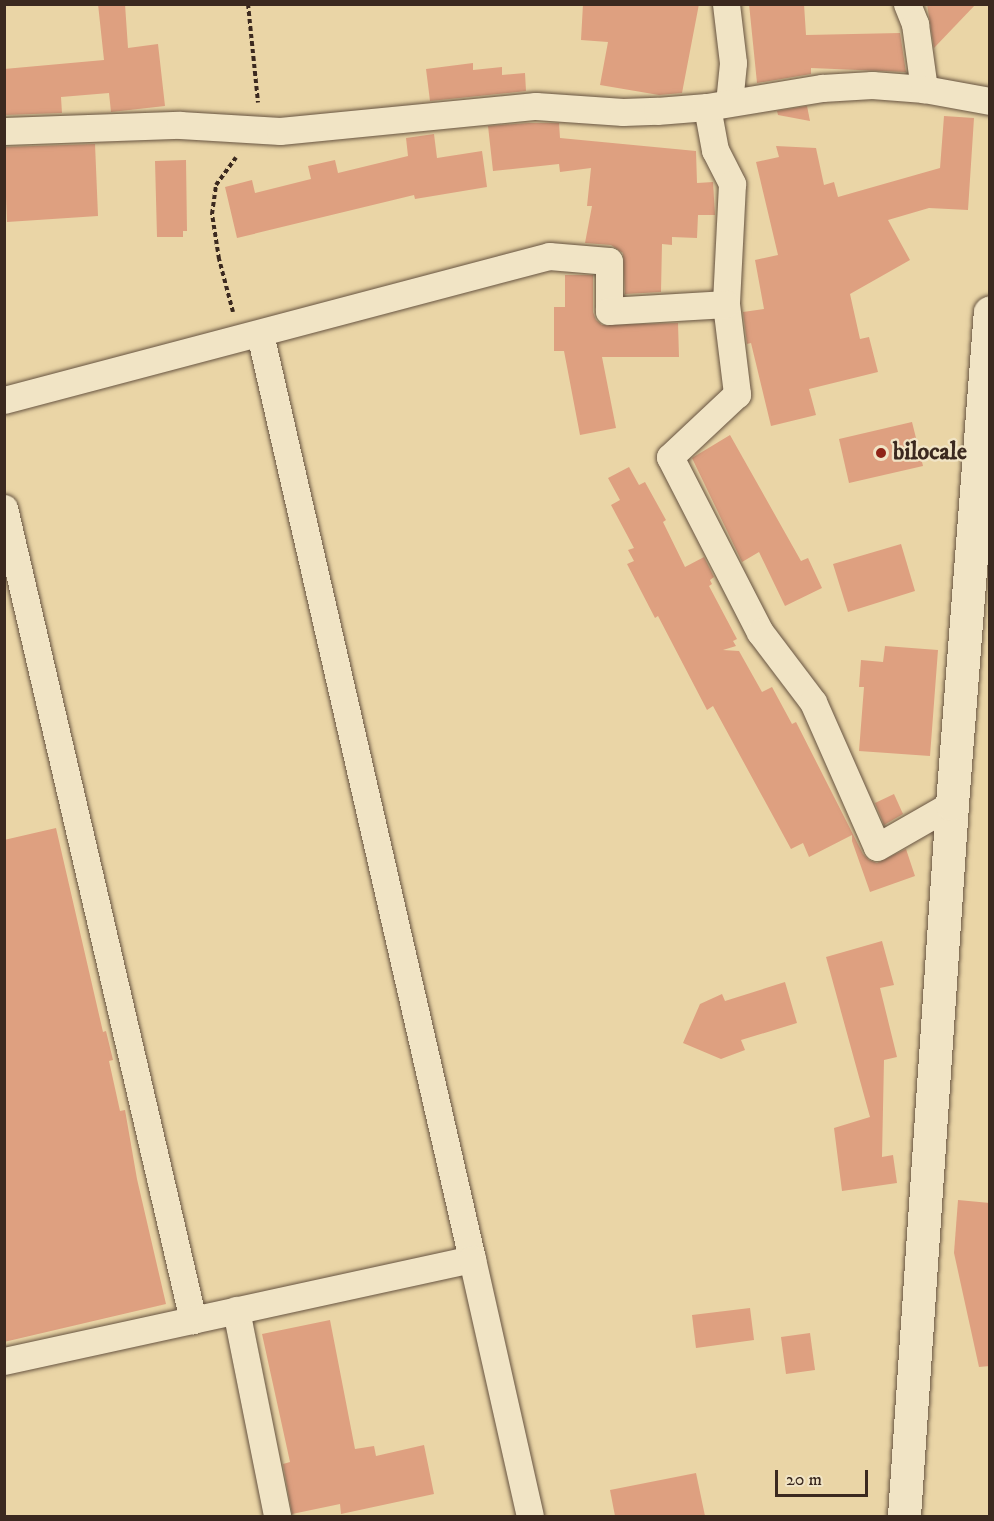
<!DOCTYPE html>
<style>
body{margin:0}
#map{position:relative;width:994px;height:1521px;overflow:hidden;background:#ead5a6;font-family:"IM FELL DW Pica",serif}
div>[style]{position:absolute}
.building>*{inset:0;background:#dea080}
.path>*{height:4px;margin-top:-2px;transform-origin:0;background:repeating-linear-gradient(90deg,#3b291f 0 4.5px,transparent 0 7.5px)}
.roads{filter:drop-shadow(0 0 2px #675441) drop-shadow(0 0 2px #675441)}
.minor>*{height:27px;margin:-13.5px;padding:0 13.5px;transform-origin:13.5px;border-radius:13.5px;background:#f1e4c5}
.tertiary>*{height:33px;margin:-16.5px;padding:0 16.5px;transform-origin:16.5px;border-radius:16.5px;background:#f1e4c5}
.dots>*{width:16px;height:16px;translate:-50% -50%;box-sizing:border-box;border:3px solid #f1e4c5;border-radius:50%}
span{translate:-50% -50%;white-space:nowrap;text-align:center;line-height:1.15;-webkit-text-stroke:4.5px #f1e4c5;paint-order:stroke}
.poi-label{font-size:24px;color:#3b291f;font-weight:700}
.left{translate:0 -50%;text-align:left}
.frame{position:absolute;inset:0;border:6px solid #3b291f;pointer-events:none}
.scale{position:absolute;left:775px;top:1470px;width:93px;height:27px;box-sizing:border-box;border:3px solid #3b291f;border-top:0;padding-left:8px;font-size:18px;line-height:21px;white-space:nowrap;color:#3b291f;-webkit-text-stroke:4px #f1e4c5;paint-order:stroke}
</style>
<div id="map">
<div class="building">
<i style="clip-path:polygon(98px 4px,125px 4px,128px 48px,158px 44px,165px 106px,111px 112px,109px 93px,61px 97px,62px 113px,4px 115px,4px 69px,104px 60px)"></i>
<i style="clip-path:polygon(583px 4px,699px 4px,682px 93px,659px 95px,600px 85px,608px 42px,581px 40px)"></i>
<i style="clip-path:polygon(749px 4px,804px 4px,806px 35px,900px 33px,906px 72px,811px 68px,811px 74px,757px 83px)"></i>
<i style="clip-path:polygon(927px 4px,976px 4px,934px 48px)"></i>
<i style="clip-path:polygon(473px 63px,473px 70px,502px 67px,502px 75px,525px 73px,526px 91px,430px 101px,426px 69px)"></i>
<i style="clip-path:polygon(807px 106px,810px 121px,778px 115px,777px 111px)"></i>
<i style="clip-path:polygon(944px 116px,974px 118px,968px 210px,929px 208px,888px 220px,910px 260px,850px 294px,860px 339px,869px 337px,878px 372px,809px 389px,816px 415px,771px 426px,751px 343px,747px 344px,743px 312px,764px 309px,755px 260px,778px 255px,756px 162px,779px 157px,776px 146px,816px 148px,824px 185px,834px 182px,838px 197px,940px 168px)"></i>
<i style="clip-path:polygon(528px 123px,559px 123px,560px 138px,696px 151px,697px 183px,713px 182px,715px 215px,698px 215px,697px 238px,672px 237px,672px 245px,662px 244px,661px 292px,625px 294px,623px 253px,611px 245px,585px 243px,592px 206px,587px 206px,591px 168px,560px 172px,559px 164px,493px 171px,488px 126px)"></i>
<i style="clip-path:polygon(434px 134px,437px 158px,482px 151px,487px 187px,415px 199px,414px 195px,237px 238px,225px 187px,252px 180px,255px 193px,311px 179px,308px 166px,335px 160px,338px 173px,408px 156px,406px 138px)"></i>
<i style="clip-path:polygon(95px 144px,98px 216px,7px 222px,4px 147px)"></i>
<i style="clip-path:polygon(186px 160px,187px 231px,183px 231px,183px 237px,157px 237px,155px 161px)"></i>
<i style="clip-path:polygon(565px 275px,593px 275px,593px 312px,596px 320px,602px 325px,678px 323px,679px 357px,602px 357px,616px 428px,580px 435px,564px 351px,554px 351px,554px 307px,565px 307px)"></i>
<i style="clip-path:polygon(912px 422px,923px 466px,849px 483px,839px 439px)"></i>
<i style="clip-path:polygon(730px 435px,801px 561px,808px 558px,822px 588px,785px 606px,759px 552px,742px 562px,692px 458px)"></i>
<i style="clip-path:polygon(629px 467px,639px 485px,645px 482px,666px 520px,663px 522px,685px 567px,704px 557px,714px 577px,710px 580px,712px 584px,709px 586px,737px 639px,733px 641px,736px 646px,723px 650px,739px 651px,762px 692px,772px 687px,792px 724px,796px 722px,863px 854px,869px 860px,877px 863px,906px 849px,915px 876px,870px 892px,852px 841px,852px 835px,809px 857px,803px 843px,791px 849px,713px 706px,707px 710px,658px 616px,655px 618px,627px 564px,634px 561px,628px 550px,634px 548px,611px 505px,620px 500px,608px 478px)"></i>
<i style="clip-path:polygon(901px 544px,915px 591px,848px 612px,833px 564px)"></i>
<i style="clip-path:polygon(885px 646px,938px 650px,930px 756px,859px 751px,864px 687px,859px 687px,861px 660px,883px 662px)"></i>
<i style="clip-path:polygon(894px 794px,903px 814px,884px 825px,875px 803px)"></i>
<i style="clip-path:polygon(56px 828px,103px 1032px,106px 1031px,113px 1060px,109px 1061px,120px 1111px,125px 1110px,137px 1179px,166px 1304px,4px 1342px,4px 840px)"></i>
<i style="clip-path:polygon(882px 941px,894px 985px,880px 988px,897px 1057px,884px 1060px,882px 1157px,893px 1155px,897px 1183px,842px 1191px,834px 1128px,870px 1117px,826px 957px)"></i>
<i style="clip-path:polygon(785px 982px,797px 1023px,741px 1040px,745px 1050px,721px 1059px,683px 1043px,700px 1004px,722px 994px,725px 1001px)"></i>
<i style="clip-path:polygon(958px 1200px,990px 1203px,990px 1366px,979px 1367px,954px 1253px)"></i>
<i style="clip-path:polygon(750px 1308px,754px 1340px,696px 1348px,692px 1315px)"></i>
<i style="clip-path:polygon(330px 1320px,355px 1449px,374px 1446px,376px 1456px,424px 1445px,434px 1494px,341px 1514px,340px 1504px,292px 1514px,283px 1464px,290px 1462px,262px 1334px)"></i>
<i style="clip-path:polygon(810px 1333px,815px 1370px,786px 1374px,781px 1337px)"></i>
<i style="clip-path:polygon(696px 1473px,705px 1516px,615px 1516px,610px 1490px)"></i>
</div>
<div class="path">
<i style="left:248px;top:4px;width:99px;rotate:84.2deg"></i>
<i style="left:233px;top:312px;width:55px;rotate:-104.8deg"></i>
<i style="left:219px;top:259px;width:46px;rotate:-98.8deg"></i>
<i style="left:212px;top:214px;width:29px;rotate:-82deg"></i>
<i style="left:216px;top:185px;width:34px;rotate:-54deg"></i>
</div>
<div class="roads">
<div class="minor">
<i style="left:726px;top:4px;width:59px;rotate:83.2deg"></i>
<i style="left:733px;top:63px;width:40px;rotate:95.7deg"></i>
<i style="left:907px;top:4px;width:22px;rotate:68deg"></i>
<i style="left:915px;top:24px;width:66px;rotate:82.1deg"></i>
<i style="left:707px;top:107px;width:44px;rotate:79.5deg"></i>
<i style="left:715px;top:150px;width:38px;rotate:63deg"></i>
<i style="left:732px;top:184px;width:120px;rotate:92.9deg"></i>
<i style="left:726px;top:304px;width:91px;rotate:83deg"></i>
<i style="left:737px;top:394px;width:92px;rotate:136.8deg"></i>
<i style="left:670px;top:457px;width:197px;rotate:62.8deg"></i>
<i style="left:760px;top:632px;width:88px;rotate:52.9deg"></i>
<i style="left:813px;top:702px;width:158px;rotate:66.2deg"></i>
<i style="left:877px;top:847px;width:86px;rotate:-29.8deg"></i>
<i style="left:4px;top:131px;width:176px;rotate:-2deg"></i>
<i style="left:180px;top:125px;width:100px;rotate:3.4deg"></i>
<i style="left:280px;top:131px;width:257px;rotate:-5.6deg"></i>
<i style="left:536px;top:106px;width:87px;rotate:3.9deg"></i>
<i style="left:623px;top:112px;width:34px;rotate:-2deg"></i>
<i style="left:657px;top:111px;width:50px;rotate:-4.6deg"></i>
<i style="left:707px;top:107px;width:117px;rotate:-9.4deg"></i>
<i style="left:822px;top:88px;width:50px;rotate:-3.4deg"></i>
<i style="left:872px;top:85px;width:52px;rotate:4.4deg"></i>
<i style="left:924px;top:89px;width:67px;rotate:10.3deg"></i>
<i style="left:260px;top:334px;width:949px;rotate:77.09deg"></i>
<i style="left:4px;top:400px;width:564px;rotate:-14.8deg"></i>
<i style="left:549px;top:256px;width:60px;rotate:4.8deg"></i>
<i style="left:609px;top:261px;width:50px;rotate:90deg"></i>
<i style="left:609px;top:311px;width:117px;rotate:-3.4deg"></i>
<i style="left:4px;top:508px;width:834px;rotate:76.9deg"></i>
<i style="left:236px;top:1310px;width:210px;rotate:78.7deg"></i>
<i style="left:4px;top:1361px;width:479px;rotate:-12.3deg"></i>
<i style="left:472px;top:1259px;width:263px;rotate:77.3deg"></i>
</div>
<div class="tertiary">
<i style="left:904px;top:1516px;width:714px;rotate:-86.14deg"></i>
<i style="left:952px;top:804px;width:493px;rotate:-85.6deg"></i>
</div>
</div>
<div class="dots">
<i style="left:881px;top:453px;background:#8f2418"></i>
</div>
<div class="poi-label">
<span class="left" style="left:893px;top:453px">bilocale</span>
</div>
<div class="frame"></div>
<div class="scale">20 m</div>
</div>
